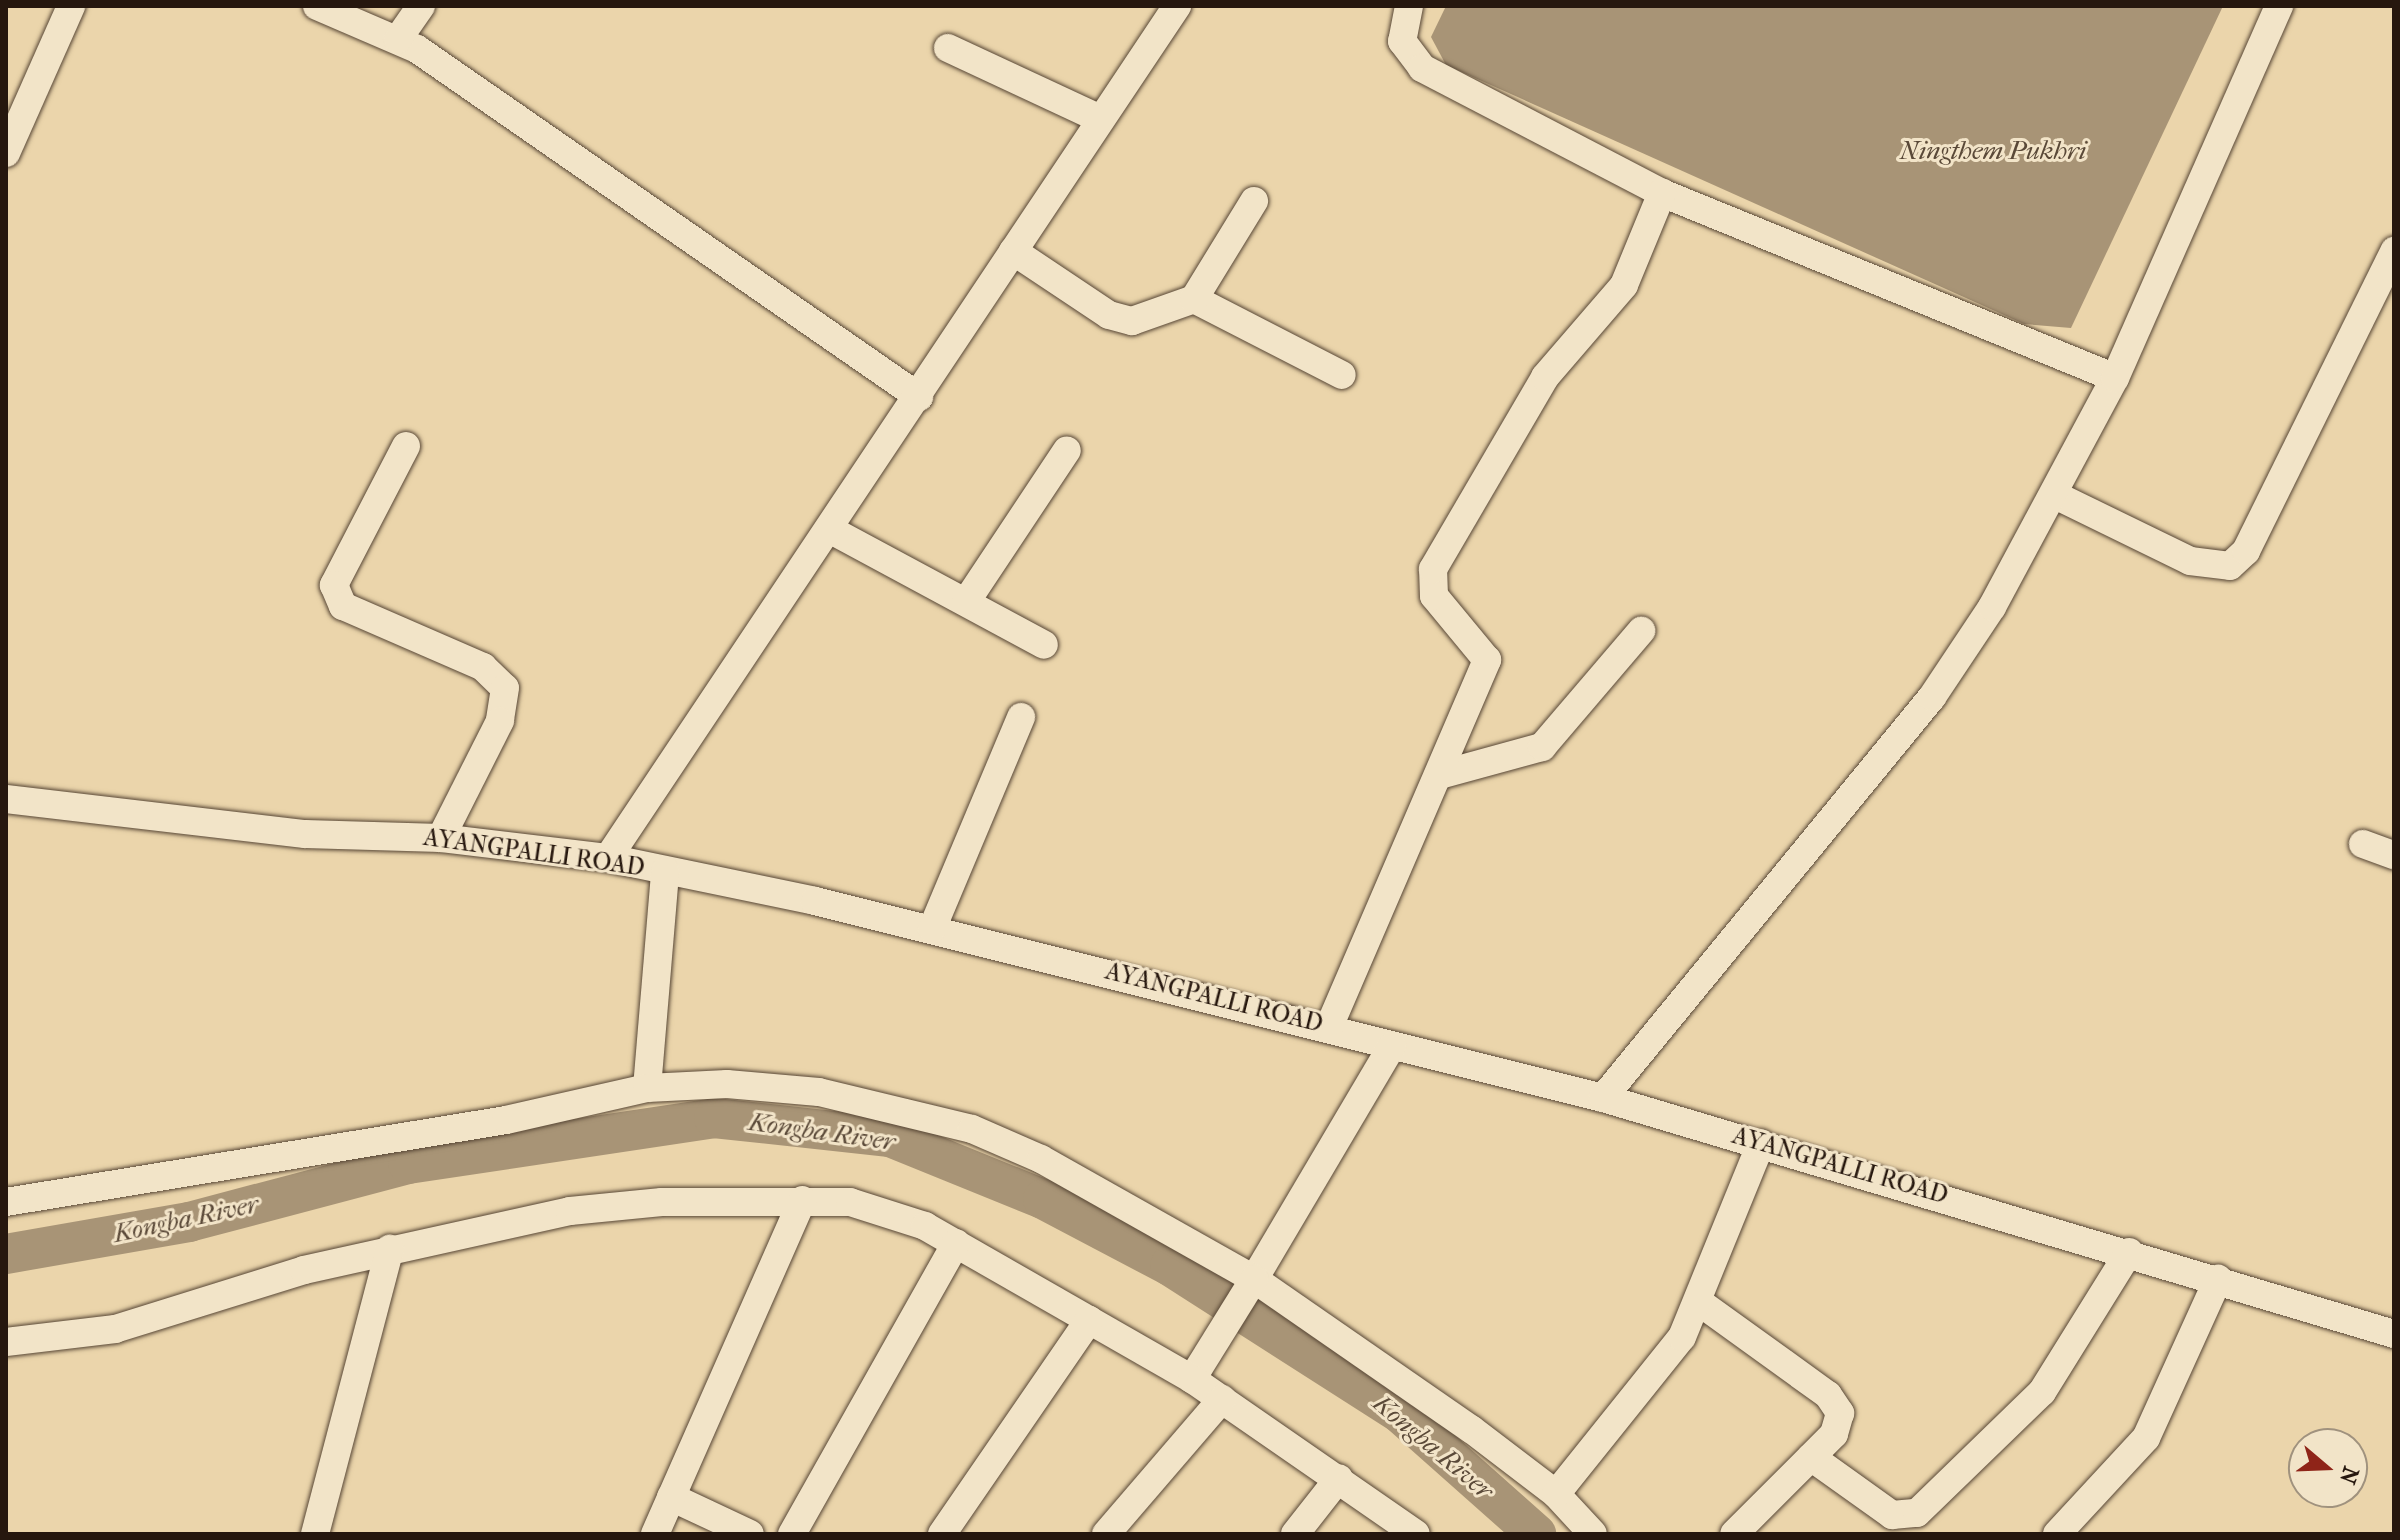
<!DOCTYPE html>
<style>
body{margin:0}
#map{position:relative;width:2400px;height:1540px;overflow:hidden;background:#ebd5ab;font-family:"IM FELL French Canon",serif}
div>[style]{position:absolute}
.water>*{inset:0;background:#a89476}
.river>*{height:40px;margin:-20px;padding:0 20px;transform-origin:20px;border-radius:20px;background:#a89476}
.roads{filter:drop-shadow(0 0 2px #574635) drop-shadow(0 0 2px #574635)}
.minor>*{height:28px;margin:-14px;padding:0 14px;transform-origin:14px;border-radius:14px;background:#f2e4c8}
span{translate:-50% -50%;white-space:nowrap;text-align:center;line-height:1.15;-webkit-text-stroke:6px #f2e4c8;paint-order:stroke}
.street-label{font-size:24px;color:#26170e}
.water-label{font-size:26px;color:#5a4938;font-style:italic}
.frame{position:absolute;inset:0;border:8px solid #26170e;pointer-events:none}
.north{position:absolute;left:2288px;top:1428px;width:80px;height:80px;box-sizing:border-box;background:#f2e4c8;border:2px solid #a0927e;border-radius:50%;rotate:109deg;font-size:22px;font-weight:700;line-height:32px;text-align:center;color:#26170e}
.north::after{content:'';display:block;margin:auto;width:28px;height:36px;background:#8f2418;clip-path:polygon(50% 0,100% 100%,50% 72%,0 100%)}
</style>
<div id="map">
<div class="water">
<i style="clip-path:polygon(1446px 6px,2223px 6px,2071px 328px,2024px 324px,1446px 65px,1431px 37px)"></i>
</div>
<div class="river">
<i style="left:6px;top:1254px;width:186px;rotate:-9.9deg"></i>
<i style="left:189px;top:1222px;width:227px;rotate:-14.8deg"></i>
<i style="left:408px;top:1164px;width:309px;rotate:-8.5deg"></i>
<i style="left:714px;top:1118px;width:177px;rotate:6.2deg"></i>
<i style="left:890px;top:1137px;width:165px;rotate:22.1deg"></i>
<i style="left:1043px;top:1199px;width:144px;rotate:27.8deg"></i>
<i style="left:1170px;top:1266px;width:274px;rotate:32.6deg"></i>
<i style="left:1401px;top:1414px;width:181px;rotate:41.6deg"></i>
</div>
<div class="roads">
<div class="minor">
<i style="left:317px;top:6px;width:109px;rotate:23.3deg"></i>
<i style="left:417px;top:49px;width:611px;rotate:34.73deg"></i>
<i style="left:1409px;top:6px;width:36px;rotate:101deg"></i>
<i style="left:1402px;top:41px;width:34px;rotate:53deg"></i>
<i style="left:1422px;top:68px;width:271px;rotate:27.5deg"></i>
<i style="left:1662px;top:193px;width:489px;rotate:22.2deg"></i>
<i style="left:398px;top:39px;width:40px;rotate:-55.1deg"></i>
<i style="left:948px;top:48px;width:163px;rotate:25deg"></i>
<i style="left:6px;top:153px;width:161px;rotate:-66.1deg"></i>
<i style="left:1013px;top:251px;width:115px;rotate:33.7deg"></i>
<i style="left:1109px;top:315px;width:24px;rotate:15deg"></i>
<i style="left:1132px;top:321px;width:66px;rotate:-19.5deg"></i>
<i style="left:1194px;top:299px;width:166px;rotate:27.2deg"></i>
<i style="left:1194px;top:299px;width:115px;rotate:-58.5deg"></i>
<i style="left:406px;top:446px;width:157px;rotate:117.4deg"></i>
<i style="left:334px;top:585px;width:23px;rotate:67deg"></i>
<i style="left:343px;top:606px;width:153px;rotate:23.5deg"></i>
<i style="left:483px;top:667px;width:30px;rotate:44deg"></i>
<i style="left:505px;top:688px;width:33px;rotate:99deg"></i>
<i style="left:500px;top:721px;width:131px;rotate:116.8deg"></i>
<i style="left:2057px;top:496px;width:148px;rotate:26deg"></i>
<i style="left:2190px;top:561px;width:40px;rotate:7.1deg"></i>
<i style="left:2230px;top:566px;width:22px;rotate:-43deg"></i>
<i style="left:2246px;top:551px;width:335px;rotate:-63.7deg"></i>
<i style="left:829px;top:529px;width:244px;rotate:28.3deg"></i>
<i style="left:966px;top:602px;width:182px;rotate:-56.4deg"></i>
<i style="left:1443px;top:774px;width:103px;rotate:-15.3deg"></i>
<i style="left:1542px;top:747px;width:153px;rotate:-49.5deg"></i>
<i style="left:6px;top:799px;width:301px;rotate:6.7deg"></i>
<i style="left:305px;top:834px;width:136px;rotate:1.7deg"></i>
<i style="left:441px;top:838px;width:168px;rotate:6.8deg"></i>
<i style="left:608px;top:858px;width:211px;rotate:11.7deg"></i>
<i style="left:815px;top:901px;width:812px;rotate:14.04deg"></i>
<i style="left:1603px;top:1098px;width:825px;rotate:16.61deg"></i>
<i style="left:2363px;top:844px;width:33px;rotate:20deg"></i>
<i style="left:608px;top:858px;width:1025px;rotate:-56.26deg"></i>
<i style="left:932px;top:929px;width:230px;rotate:-67.2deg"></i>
<i style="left:1329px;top:1027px;width:400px;rotate:-66.7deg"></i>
<i style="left:1487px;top:660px;width:83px;rotate:-129.6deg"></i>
<i style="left:1434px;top:596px;width:27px;rotate:-92deg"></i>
<i style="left:1433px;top:569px;width:222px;rotate:-59.7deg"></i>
<i style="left:1545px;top:377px;width:121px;rotate:-49.3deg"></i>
<i style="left:1624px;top:285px;width:100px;rotate:-67.6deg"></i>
<i style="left:1392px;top:1046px;width:271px;rotate:120.6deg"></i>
<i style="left:1254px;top:1279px;width:264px;rotate:34.7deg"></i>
<i style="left:1471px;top:1429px;width:107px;rotate:37.4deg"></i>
<i style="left:1556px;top:1494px;width:54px;rotate:47.2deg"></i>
<i style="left:647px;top:1088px;width:217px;rotate:-85.2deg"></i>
<i style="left:1603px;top:1098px;width:519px;rotate:-50.63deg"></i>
<i style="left:1932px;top:697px;width:108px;rotate:-56.3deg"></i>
<i style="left:1992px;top:607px;width:260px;rotate:-61.8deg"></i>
<i style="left:2115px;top:378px;width:407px;rotate:-66.2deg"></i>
<i style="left:6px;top:1202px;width:507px;rotate:-9.31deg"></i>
<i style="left:506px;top:1120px;width:145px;rotate:-12.8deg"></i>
<i style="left:647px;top:1088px;width:80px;rotate:-2.9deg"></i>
<i style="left:727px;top:1084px;width:92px;rotate:5deg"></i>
<i style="left:819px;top:1092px;width:157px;rotate:13.6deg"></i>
<i style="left:972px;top:1129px;width:75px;rotate:23.5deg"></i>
<i style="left:1041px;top:1159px;width:244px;rotate:29.4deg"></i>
<i style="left:1254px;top:1279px;width:118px;rotate:121.8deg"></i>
<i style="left:1699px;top:1302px;width:159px;rotate:35.8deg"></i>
<i style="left:1828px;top:1395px;width:22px;rotate:56deg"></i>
<i style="left:1840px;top:1413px;width:22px;rotate:106deg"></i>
<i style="left:1834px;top:1434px;width:141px;rotate:135deg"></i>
<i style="left:6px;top:1342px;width:110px;rotate:-6.8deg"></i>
<i style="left:115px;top:1329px;width:198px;rotate:-17.3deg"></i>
<i style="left:304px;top:1270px;width:272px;rotate:-12.5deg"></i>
<i style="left:570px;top:1211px;width:92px;rotate:-5.6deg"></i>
<i style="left:662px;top:1202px;width:188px"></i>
<i style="left:850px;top:1202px;width:79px;rotate:17.7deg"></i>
<i style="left:925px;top:1226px;width:308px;rotate:29.8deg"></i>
<i style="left:1192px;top:1379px;width:272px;rotate:34.7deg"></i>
<i style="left:1811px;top:1457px;width:100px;rotate:35.6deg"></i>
<i style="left:1892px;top:1515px;width:25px;rotate:-5deg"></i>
<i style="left:1917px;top:1513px;width:174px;rotate:-44.1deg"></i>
<i style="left:2042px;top:1392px;width:165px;rotate:-58.1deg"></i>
<i style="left:1556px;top:1494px;width:201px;rotate:-51.3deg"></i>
<i style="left:1682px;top:1337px;width:209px;rotate:-67.8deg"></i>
<i style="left:671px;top:1497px;width:87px;rotate:25.1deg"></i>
<i style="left:315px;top:1534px;width:295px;rotate:-75.3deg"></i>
<i style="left:655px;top:1534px;width:365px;rotate:-66.2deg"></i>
<i style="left:792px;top:1534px;width:334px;rotate:-60.6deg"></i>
<i style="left:942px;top:1534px;width:260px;rotate:-55.5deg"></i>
<i style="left:1106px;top:1534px;width:178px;rotate:-49.3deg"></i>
<i style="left:1295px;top:1534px;width:71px;rotate:-51.8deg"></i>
<i style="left:2057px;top:1534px;width:131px;rotate:-47.2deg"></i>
<i style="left:2146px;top:1438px;width:175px;rotate:-65.6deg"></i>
</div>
</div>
<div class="street-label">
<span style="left:534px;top:853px;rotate:8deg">AYANGPALLI ROAD</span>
<span style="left:1214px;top:998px;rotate:14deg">AYANGPALLI ROAD</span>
<span style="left:1840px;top:1166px;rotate:16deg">AYANGPALLI ROAD</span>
</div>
<div class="water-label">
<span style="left:1993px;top:151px">Ningthem Pukhri</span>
<span style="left:822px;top:1132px;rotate:8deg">Kongba River</span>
<span style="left:186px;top:1219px;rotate:-12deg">Kongba River</span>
<span style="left:1433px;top:1447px;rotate:40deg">Kongba River</span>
</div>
<div class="frame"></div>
<div class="north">N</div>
</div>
